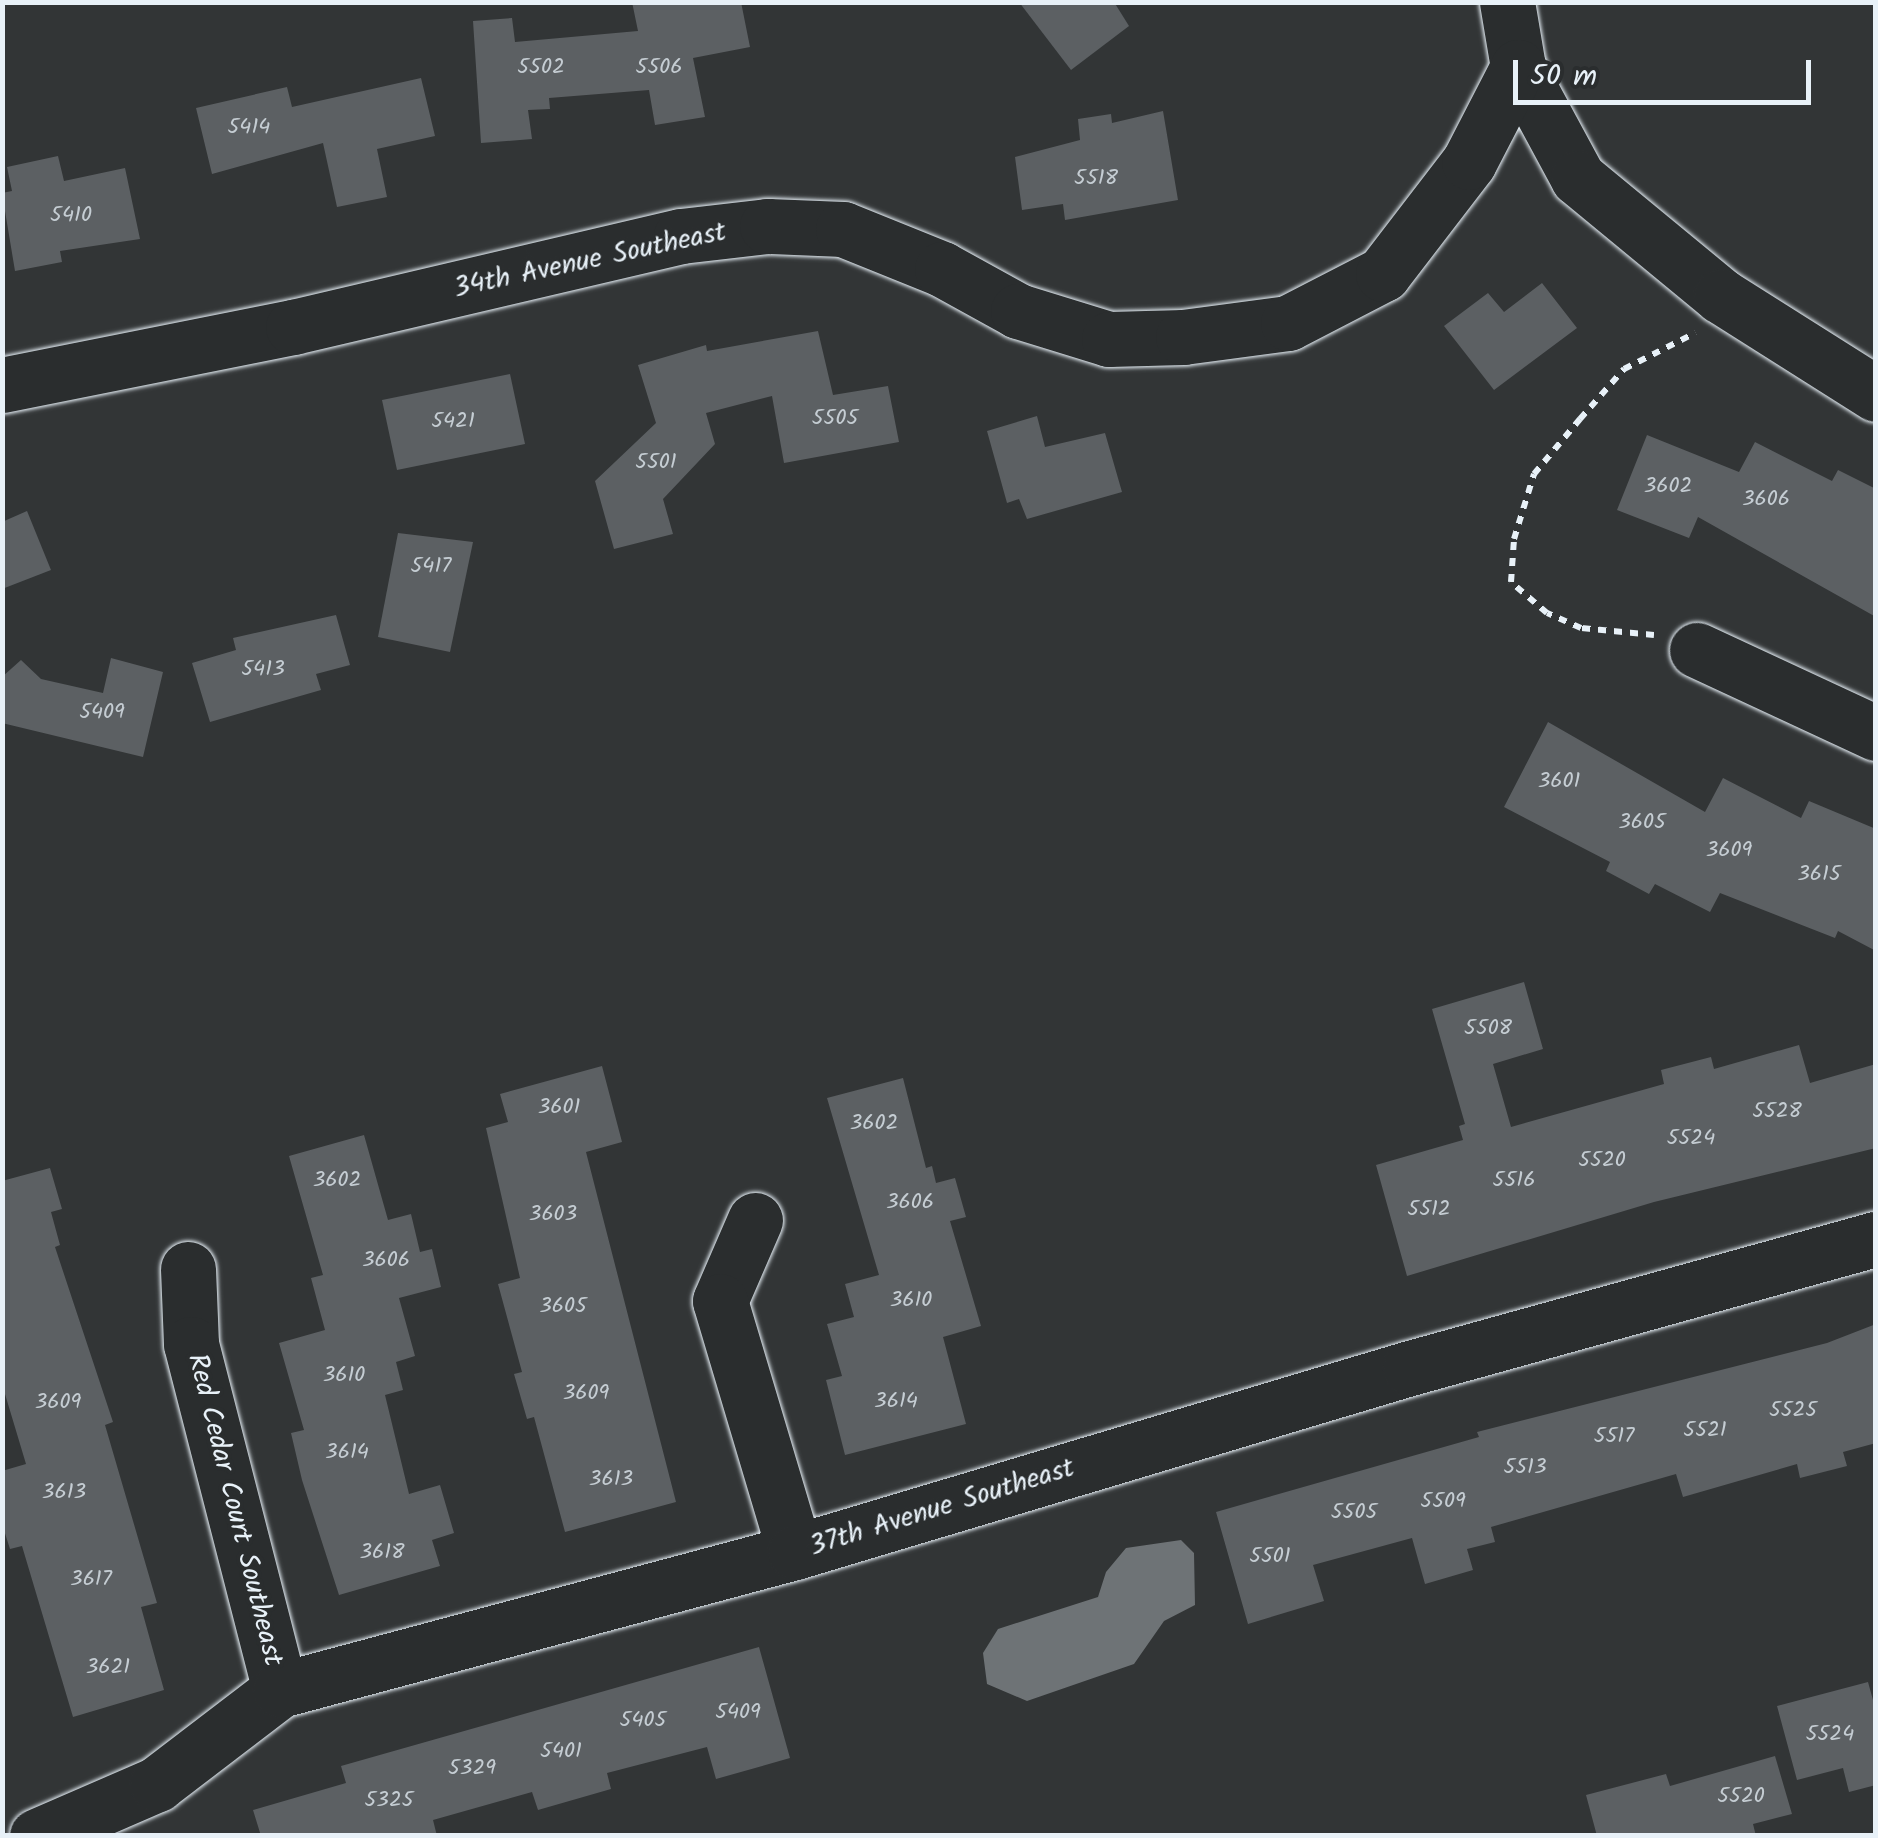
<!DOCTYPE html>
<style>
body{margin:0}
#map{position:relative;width:1878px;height:1838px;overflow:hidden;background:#323536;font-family:Kalam,sans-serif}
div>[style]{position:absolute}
.water>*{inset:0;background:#6e7376}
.building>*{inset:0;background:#5c6063}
.path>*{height:6px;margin-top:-3px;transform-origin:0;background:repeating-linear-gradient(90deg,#e8f1f8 0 8px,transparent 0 16px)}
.roads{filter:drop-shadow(0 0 2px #e8f1f8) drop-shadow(0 0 2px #e8f1f8)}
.minor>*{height:55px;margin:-27.5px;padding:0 27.5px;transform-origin:27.5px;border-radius:27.5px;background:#2a2d2e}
span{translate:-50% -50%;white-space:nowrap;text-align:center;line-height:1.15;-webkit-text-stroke:8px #2a2d2e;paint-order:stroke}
.number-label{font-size:22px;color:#c5cdd3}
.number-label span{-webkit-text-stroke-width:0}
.street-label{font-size:28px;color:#e8f1f8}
.frame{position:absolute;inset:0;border:5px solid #e8f1f8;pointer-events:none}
.scale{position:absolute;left:1513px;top:60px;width:298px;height:45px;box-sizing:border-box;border:5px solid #e8f1f8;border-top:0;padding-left:12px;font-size:30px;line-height:35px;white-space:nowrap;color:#e8f1f8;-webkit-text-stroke:8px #2a2d2e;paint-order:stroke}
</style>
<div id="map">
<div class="water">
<i style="clip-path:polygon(1181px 1540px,1194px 1553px,1195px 1605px,1164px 1621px,1134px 1664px,1027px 1701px,987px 1684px,983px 1653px,998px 1629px,1098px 1597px,1106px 1572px,1126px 1548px)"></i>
</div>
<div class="building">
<i style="clip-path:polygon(632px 2px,741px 2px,750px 47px,693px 58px,705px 117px,655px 125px,649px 90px,549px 98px,550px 109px,528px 110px,532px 139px,481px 143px,473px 21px,512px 18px,515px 42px,638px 31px)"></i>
<i style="clip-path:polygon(1019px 2px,1114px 2px,1129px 26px,1071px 70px)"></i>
<i style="clip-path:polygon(421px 78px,435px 136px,377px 149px,387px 197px,337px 207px,323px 143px,212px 174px,196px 108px,287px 87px,292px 107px)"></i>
<i style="clip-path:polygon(1163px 111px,1178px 200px,1065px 220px,1063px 204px,1022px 210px,1015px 157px,1080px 140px,1078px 119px,1111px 114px,1112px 123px)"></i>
<i style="clip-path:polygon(58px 156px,64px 181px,125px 168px,140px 239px,60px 251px,62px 262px,15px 271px,2px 193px,12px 191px,7px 167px)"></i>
<i style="clip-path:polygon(1542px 283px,1577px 328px,1494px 390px,1444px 326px,1488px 293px,1504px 312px)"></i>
<i style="clip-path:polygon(818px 331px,833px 395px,888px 386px,899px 442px,784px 463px,772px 396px,706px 413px,715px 444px,663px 499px,673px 534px,614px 549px,595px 481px,656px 423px,638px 365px,706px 345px,707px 351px)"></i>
<i style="clip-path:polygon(510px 374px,525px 444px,397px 470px,382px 400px)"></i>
<i style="clip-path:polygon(1037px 416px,1045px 447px,1105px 433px,1122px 492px,1027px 519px,1019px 499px,1007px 503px,987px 431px)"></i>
<i style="clip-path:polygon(1647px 435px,1739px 472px,1755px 442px,1832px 481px,1838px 470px,1876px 489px,1876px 617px,1698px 517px,1689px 538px,1617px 510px)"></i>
<i style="clip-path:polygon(27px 511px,51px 570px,2px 589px,2px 522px)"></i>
<i style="clip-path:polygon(398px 533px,473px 542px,450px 652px,378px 637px)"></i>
<i style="clip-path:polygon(336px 615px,350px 665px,316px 674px,321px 690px,210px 722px,192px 663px,236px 650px,233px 638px)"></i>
<i style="clip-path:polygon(111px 658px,163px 672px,143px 757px,2px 723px,2px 677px,21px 660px,41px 679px,103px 693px)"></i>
<i style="clip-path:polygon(1548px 722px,1705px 812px,1723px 778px,1801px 818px,1809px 801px,1876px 829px,1876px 951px,1838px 931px,1835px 938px,1720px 893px,1710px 912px,1655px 884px,1649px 894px,1606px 871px,1610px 862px,1504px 807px)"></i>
<i style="clip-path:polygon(1524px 982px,1543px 1049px,1493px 1064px,1511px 1127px,1664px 1084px,1661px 1070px,1711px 1057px,1714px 1069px,1799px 1045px,1810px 1083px,1876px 1064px,1876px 1148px,1654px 1202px,1407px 1276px,1376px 1165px,1463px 1140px,1459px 1126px,1465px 1124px,1432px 1009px)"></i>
<i style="clip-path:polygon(602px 1066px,622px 1142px,586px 1152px,676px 1502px,565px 1532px,534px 1417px,527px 1419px,514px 1374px,522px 1372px,498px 1284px,520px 1278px,486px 1128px,508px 1122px,500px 1094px)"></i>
<i style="clip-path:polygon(903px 1078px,926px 1168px,932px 1166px,936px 1183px,955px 1178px,966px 1217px,950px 1221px,981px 1326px,943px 1337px,966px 1424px,845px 1455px,826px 1380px,842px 1376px,827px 1324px,854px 1317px,845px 1284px,879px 1275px,827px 1098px)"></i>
<i style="clip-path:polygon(364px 1135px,388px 1220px,411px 1214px,420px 1252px,432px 1249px,441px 1287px,399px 1298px,415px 1356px,396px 1362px,403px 1390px,385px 1395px,409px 1494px,440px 1485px,454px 1533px,432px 1540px,440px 1566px,339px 1595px,302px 1480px,291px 1433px,304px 1430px,279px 1343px,325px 1330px,311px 1278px,323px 1275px,289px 1156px)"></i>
<i style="clip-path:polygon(50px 1168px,62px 1209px,51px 1212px,60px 1245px,55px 1247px,113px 1422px,105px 1425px,157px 1603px,141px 1607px,164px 1690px,73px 1717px,22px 1546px,10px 1549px,2px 1524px,2px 1471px,26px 1464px,2px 1384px,2px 1181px)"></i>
<i style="clip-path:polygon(1876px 1324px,1876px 1443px,1843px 1452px,1847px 1466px,1800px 1478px,1797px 1464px,1683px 1497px,1676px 1474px,1491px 1527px,1495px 1542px,1467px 1549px,1473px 1570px,1425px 1584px,1412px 1538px,1313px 1565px,1324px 1601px,1248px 1624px,1216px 1512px,1479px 1437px,1477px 1432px,1827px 1343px)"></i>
<i style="clip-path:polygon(759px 1647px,790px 1758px,716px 1779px,707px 1747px,607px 1773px,611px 1789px,538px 1810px,532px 1792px,433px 1820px,437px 1836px,261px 1836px,253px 1810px,346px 1783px,341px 1766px)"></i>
<i style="clip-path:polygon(1868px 1682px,1876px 1711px,1876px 1785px,1849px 1792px,1843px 1768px,1797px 1780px,1777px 1706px)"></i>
<i style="clip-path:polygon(1775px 1756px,1792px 1814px,1753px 1824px,1756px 1836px,1597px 1836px,1586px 1795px,1666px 1774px,1670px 1786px)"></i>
</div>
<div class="path">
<i style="left:1654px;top:635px;width:73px;rotate:-174.5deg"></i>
<i style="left:1581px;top:628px;width:37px;rotate:-156deg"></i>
<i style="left:1547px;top:613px;width:48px;rotate:-139.3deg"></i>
<i style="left:1511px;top:582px;width:43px;rotate:-86deg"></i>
<i style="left:1514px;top:539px;width:68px;rotate:-72.9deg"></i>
<i style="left:1534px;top:474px;width:72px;rotate:-50.1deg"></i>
<i style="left:1580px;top:419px;width:67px;rotate:-48.7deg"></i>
<i style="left:1624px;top:369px;width:80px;rotate:-26.9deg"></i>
</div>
<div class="roads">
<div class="minor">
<i style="left:1507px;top:2px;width:66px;rotate:80.4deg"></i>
<i style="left:1518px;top:67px;width:126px;rotate:61.6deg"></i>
<i style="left:1578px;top:178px;width:185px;rotate:39.5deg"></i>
<i style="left:1721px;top:296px;width:183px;rotate:32.3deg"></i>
<i style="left:2px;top:385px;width:297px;rotate:-11.3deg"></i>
<i style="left:293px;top:327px;width:399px;rotate:-13.2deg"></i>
<i style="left:681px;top:236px;width:87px;rotate:-6.6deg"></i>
<i style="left:767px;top:226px;width:76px;rotate:2.3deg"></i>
<i style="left:843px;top:229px;width:107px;rotate:22deg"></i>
<i style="left:942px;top:269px;width:87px;rotate:28.9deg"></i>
<i style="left:1018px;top:311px;width:95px;rotate:17.1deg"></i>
<i style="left:1109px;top:339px;width:74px;rotate:-1.5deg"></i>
<i style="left:1183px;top:337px;width:106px;rotate:-7.6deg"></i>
<i style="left:1288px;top:323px;width:107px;rotate:-27.3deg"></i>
<i style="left:1383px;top:274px;width:141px;rotate:-52.5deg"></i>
<i style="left:1469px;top:162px;width:107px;rotate:-62.7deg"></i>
<i style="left:1697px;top:650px;width:197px;rotate:24.9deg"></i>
<i style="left:755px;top:1220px;width:88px;rotate:113.4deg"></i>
<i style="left:720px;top:1301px;width:262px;rotate:73.4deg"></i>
<i style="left:188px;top:1269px;width:75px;rotate:87.7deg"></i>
<i style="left:191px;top:1344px;width:357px;rotate:75.6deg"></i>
<i style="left:37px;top:1836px;width:131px;rotate:-23.4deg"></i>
<i style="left:157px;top:1784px;width:155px;rotate:-37.4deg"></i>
<i style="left:280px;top:1690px;width:533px;rotate:-15deg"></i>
<i style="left:795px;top:1552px;width:642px;rotate:-16.66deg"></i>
<i style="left:1410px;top:1368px;width:484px;rotate:-15.5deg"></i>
</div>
</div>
<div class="number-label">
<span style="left:541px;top:68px">5502</span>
<span style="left:659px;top:68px">5506</span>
<span style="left:249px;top:128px">5414</span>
<span style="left:1096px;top:179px">5518</span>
<span style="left:71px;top:216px">5410</span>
<span style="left:835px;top:419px">5505</span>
<span style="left:453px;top:422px">5421</span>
<span style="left:656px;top:463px">5501</span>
<span style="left:1668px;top:487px">3602</span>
<span style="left:1766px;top:500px">3606</span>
<span style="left:431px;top:567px">5417</span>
<span style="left:263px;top:670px">5413</span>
<span style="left:102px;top:713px">5409</span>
<span style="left:1559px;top:782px">3601</span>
<span style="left:1642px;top:823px">3605</span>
<span style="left:1729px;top:851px">3609</span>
<span style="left:1819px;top:875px">3615</span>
<span style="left:1488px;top:1029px">5508</span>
<span style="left:559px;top:1108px">3601</span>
<span style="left:1777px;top:1112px">5528</span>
<span style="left:874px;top:1124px">3602</span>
<span style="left:1691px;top:1139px">5524</span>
<span style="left:1602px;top:1161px">5520</span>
<span style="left:337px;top:1181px">3602</span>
<span style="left:1514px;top:1181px">5516</span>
<span style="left:910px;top:1203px">3606</span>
<span style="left:1429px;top:1210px">5512</span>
<span style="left:553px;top:1215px">3603</span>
<span style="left:386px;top:1261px">3606</span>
<span style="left:911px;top:1301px">3610</span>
<span style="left:563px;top:1307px">3605</span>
<span style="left:344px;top:1376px">3610</span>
<span style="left:586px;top:1394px">3609</span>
<span style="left:896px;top:1402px">3614</span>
<span style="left:58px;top:1403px">3609</span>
<span style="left:1793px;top:1411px">5525</span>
<span style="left:1705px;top:1431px">5521</span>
<span style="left:1614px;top:1437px">5517</span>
<span style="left:347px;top:1453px">3614</span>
<span style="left:1525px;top:1468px">5513</span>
<span style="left:611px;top:1480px">3613</span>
<span style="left:64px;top:1493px">3613</span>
<span style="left:1443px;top:1502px">5509</span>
<span style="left:1354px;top:1513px">5505</span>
<span style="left:382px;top:1553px">3618</span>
<span style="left:1270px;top:1557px">5501</span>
<span style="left:91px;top:1580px">3617</span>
<span style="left:108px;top:1668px">3621</span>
<span style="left:738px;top:1713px">5409</span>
<span style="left:643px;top:1721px">5405</span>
<span style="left:1830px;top:1735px">5524</span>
<span style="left:561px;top:1752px">5401</span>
<span style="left:472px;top:1769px">5329</span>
<span style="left:1741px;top:1797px">5520</span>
<span style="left:389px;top:1801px">5325</span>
</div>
<div class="street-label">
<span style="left:590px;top:261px;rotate:-12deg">34th Avenue Southeast</span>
<span style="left:942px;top:1508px;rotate:-17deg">37th Avenue Southeast</span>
<span style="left:234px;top:1510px;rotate:76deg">Red Cedar Court Southeast</span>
</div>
<div class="frame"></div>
<div class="scale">50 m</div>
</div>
